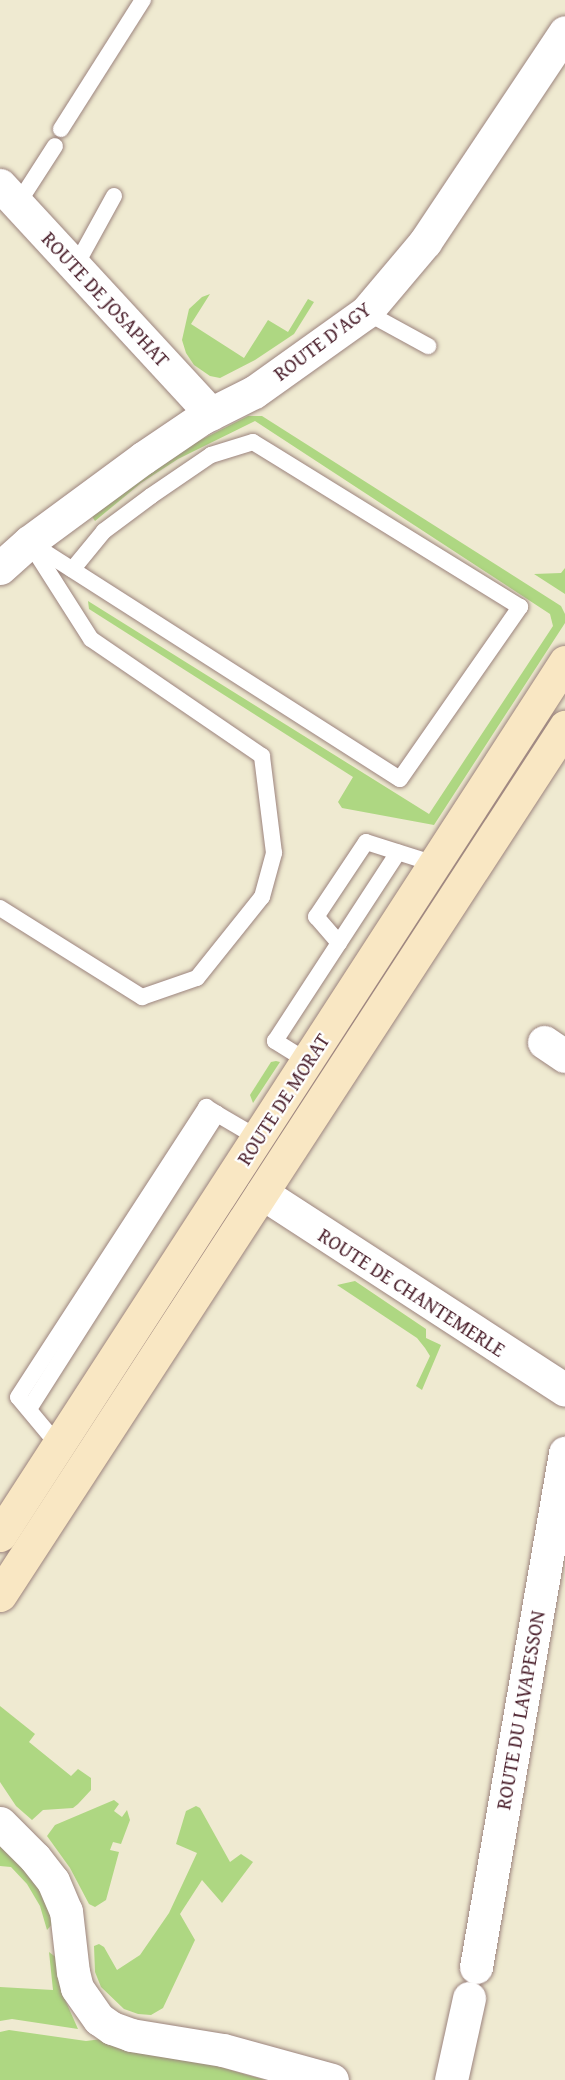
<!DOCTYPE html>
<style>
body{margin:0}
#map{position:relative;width:565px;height:2080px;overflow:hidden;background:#efead1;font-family:"Gentium Book Plus",serif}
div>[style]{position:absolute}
.green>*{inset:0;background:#aed782}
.roads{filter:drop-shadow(0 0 2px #9c847e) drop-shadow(0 0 2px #9c847e)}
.service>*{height:16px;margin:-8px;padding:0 8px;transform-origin:8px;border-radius:8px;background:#fff}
.minor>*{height:33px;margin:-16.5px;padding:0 16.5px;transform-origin:16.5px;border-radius:16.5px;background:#fff}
.tertiary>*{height:33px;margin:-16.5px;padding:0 16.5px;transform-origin:16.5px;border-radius:16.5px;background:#fff}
.secondary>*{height:33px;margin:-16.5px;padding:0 16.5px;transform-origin:16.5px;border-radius:16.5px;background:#f9e7c3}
span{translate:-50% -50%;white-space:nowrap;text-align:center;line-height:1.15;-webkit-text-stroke:4.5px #fff;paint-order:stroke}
.street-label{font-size:20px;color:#4a1f2b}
</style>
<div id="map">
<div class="green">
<i style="clip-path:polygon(210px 294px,191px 324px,244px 358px,268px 320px,288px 332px,308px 299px,314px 302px,294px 334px,255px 360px,220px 378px,210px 376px,194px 365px,186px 353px,182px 340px,189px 309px,202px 297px)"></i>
<i style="clip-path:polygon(248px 416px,262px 416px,561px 606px,565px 614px,565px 623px,434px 825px,342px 808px,338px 802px,353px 777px,89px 609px,88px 601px,429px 814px,553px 626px,550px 614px,255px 421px,178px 459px,141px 483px,95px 521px,91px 515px,175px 453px)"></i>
<i style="clip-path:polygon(565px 568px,565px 594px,534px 574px,561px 573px)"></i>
<i style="clip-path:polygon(276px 1061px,280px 1062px,253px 1103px,250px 1095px,271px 1062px)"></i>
<i style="clip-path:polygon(355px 1281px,426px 1329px,426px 1338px,441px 1345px,422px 1390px,416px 1386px,430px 1356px,425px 1348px,417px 1338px,337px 1285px)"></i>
<i style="clip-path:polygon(0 1706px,35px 1734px,29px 1742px,71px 1776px,78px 1769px,91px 1778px,91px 1790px,78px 1804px,73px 1808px,43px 1810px,32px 1820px,16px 1806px,0 1782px)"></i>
<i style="clip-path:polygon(114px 1800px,119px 1804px,114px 1811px,122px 1817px,127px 1810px,130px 1820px,121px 1844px,113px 1842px,110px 1850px,119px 1852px,106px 1900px,95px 1907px,89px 1904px,70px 1868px,47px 1836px,55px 1825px)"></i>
<i style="clip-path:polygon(196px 1806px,200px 1808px,230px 1862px,241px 1854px,253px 1862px,222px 1903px,202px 1880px,180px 1914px,195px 1940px,163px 2008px,151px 2015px,138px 2014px,124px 2009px,101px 1987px,95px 1972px,94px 1946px,99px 1944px,104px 1947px,117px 1970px,140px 1955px,169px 1913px,197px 1853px,176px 1844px,186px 1811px)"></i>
<i style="clip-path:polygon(0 1843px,34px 1878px,55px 1921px,47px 1930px,40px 1906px,27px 1884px,11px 1867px,0 1866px)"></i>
<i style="clip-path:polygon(49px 1952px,57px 1958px,63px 1995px,78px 2029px,12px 2019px,0 2021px,0 1987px,53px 1990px)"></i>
<i style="clip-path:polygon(9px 2030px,86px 2041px,102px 2039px,130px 2052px,203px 2062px,265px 2080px,0 2080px,0 2032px)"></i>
</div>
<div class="roads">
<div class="service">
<i style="left:61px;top:129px;width:153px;rotate:-57.6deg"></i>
<i style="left:17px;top:205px;width:70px;rotate:-57.2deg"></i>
<i style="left:75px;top:267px;width:81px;rotate:-61.2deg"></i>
<i style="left:366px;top:312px;width:71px;rotate:28.7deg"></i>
<i style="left:29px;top:542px;width:440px;rotate:32.6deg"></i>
<i style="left:400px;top:779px;width:210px;rotate:-55.1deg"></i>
<i style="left:520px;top:607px;width:314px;rotate:-148.3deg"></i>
<i style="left:253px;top:442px;width:44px;rotate:162.8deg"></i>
<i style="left:211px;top:455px;width:73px;rotate:145.7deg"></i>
<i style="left:151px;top:496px;width:59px;rotate:143.3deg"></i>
<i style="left:104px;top:531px;width:50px;rotate:129.4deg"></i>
<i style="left:0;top:908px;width:168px;rotate:32.1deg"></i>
<i style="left:142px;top:997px;width:58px;rotate:-19.1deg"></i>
<i style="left:197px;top:978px;width:104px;rotate:-51.3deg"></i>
<i style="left:262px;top:897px;width:46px;rotate:-74.7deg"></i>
<i style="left:274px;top:853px;width:98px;rotate:-97.1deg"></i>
<i style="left:262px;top:756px;width:207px;rotate:-145.6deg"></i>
<i style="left:91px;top:639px;width:108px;rotate:-122.5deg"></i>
<i style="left:339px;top:943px;width:35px;rotate:-131deg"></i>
<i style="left:316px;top:917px;width:90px;rotate:-56.3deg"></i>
<i style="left:366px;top:842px;width:72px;rotate:17.7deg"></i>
<i style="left:307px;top:1061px;width:38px;rotate:-148deg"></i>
<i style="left:275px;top:1041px;width:225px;rotate:-56.9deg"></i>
<i style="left:29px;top:1409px;width:350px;rotate:-57.5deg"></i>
<i style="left:217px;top:1114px;width:48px;rotate:30.3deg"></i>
<i style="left:58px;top:1445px;width:62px;rotate:-129.8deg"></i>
<i style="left:18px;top:1397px;width:346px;rotate:-57deg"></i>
<i style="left:206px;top:1107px;width:13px;rotate:32deg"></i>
</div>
<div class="minor">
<i style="left:0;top:185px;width:311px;rotate:47.3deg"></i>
<i style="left:0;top:568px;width:39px;rotate:-42deg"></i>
<i style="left:29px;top:542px;width:142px;rotate:-36.4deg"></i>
<i style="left:143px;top:458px;width:71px;rotate:-34.1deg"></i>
<i style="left:202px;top:418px;width:58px;rotate:-26.6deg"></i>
<i style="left:254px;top:392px;width:138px;rotate:-35.5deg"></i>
<i style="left:366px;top:312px;width:92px;rotate:-49.9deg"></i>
<i style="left:425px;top:242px;width:252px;rotate:-56.3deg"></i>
<i style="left:544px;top:1042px;width:25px;rotate:34deg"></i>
<i style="left:0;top:1823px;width:49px;rotate:45deg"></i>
<i style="left:35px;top:1858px;width:29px;rotate:52deg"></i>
<i style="left:53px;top:1881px;width:33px;rotate:67deg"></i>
<i style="left:66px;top:1911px;width:61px;rotate:83.5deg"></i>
<i style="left:73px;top:1972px;width:16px;rotate:76deg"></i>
<i style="left:77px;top:1988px;width:38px;rotate:55deg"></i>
<i style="left:99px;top:2019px;width:16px;rotate:35deg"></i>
<i style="left:112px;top:2028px;width:20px;rotate:20deg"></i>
<i style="left:131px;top:2035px;width:93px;rotate:9.3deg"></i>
<i style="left:223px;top:2050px;width:113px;rotate:15.4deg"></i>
<i style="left:476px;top:1967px;width:522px;rotate:-80.18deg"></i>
<i style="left:451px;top:2080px;width:84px;rotate:-77.6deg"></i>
</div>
<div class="tertiary">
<i style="left:262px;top:1193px;width:361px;rotate:33deg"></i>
</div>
<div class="secondary">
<i style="left:0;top:1535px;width:1040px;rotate:-57.09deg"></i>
<i style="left:0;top:1595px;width:1036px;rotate:-56.94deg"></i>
</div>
</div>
<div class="street-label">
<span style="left:106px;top:299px;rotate:47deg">ROUTE DE JOSAPHAT</span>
<span style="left:322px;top:341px;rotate:-37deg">ROUTE D'AGY</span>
<span style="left:283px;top:1099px;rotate:-57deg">ROUTE DE MORAT</span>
<span style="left:412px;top:1292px;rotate:33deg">ROUTE DE CHANTEMERLE</span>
<span style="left:520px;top:1710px;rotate:-80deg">ROUTE DU LAVAPESSON</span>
</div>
</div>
